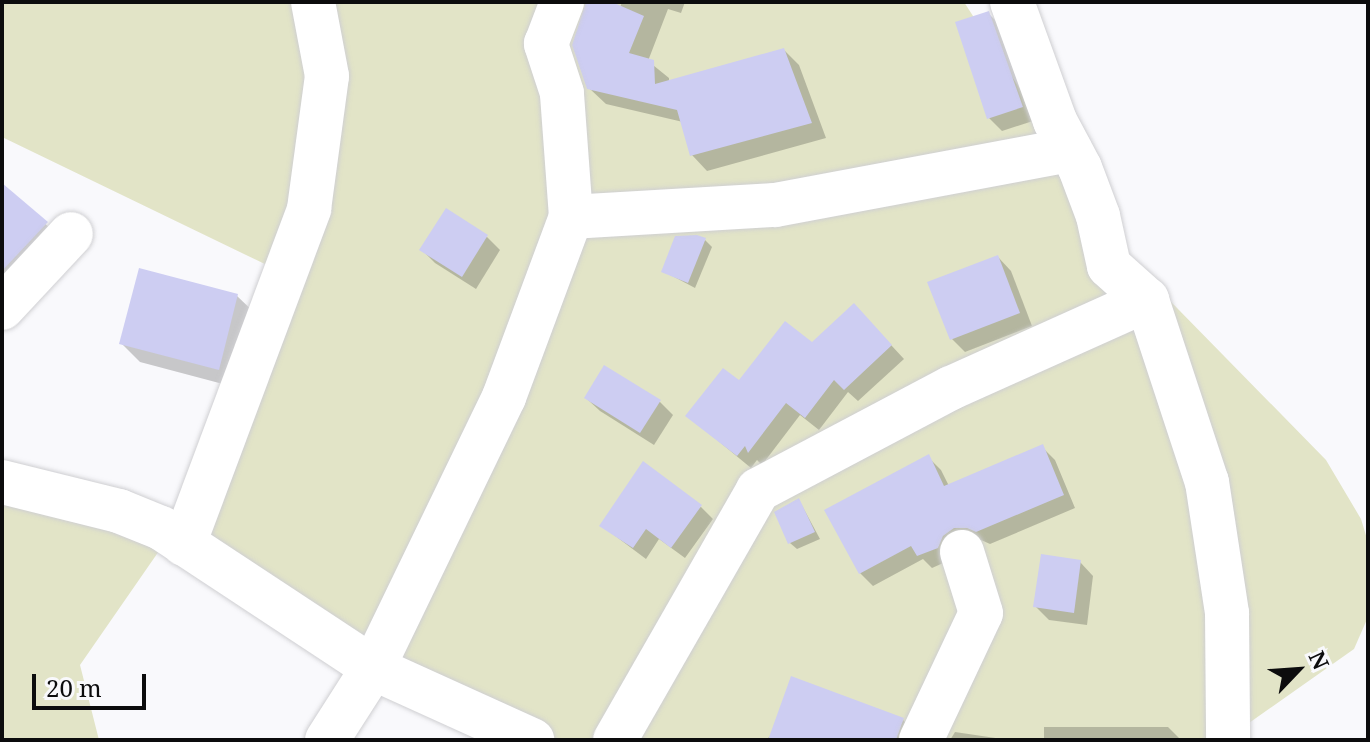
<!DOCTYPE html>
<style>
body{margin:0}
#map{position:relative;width:1370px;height:742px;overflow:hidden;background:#f9f9fc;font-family:"Noto Serif",serif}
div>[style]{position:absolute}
.green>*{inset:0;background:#e2e4c7}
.shadow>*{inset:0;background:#0003}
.building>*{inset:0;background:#cdcdf2}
.roads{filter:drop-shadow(0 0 2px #cfcfd2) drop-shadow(0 0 2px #cfcfd2)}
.minor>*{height:44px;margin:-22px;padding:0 22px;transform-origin:22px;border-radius:22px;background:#fff}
span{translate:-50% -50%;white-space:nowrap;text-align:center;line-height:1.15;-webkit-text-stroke:8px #f9f9fc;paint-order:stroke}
.frame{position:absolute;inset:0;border:4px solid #0c0c0d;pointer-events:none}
.north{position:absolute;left:1258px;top:630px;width:80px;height:80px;-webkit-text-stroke:6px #f9f9fc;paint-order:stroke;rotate:65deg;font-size:22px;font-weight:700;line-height:32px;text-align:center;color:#0c0c0d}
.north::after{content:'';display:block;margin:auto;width:28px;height:36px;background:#0c0c0d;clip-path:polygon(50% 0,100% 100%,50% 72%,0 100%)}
.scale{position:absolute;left:32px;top:674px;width:114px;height:36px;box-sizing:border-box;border:4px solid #0c0c0d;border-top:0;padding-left:10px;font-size:24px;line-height:28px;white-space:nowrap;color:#0c0c0d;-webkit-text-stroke:6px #f9f9fc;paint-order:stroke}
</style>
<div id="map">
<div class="green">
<i style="clip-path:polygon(2px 2px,964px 2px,1130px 260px,1326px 460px,1361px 519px,1368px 542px,1368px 617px,1354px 649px,1239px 730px,1235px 740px,499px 740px,177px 525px,80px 665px,99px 740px,2px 740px,2px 462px,177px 525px,275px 269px,2px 137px)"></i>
</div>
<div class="shadow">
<i style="clip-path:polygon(622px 2px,685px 2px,681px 13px,668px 9px,648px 61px,669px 78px,669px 82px,784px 50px,799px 65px,826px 138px,707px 171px,692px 155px,683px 122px,606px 104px,590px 89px)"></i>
<i style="clip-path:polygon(988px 13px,1002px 27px,1036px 120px,1002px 131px,989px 118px)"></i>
<i style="clip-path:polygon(2px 186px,66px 242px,2px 306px)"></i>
<i style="clip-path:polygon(487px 237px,500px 250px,476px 289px,435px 263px,421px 249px)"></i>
<i style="clip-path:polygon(705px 240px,712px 247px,695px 288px,663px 271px)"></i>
<i style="clip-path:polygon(998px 257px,1011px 271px,1032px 326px,965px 352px,951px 338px)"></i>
<i style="clip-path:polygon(237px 296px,257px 315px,238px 388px,140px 362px,121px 343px)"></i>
<i style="clip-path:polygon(867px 319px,904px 359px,858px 401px,848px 392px,819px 430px,800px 415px,762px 465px,757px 460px,751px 468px,688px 416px,739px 383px)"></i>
<i style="clip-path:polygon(586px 398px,660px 402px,673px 415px,654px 445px,600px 411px)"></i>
<i style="clip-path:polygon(1042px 447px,1055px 460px,1075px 508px,990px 544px,981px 540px,967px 541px,950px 560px,932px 568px,923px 559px,873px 586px,860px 573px,928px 457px,941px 470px,949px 486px)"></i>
<i style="clip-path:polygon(799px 500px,820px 539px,797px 549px,790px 543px)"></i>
<i style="clip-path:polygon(701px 507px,713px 519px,685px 558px,659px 539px,646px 559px,602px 526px)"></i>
<i style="clip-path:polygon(1080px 562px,1093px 576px,1087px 625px,1049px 620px,1035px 606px)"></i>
<i style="clip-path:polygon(903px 720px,916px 733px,914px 740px,767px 740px,769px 737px)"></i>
<i style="clip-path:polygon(1044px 727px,1168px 727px,1181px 740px,1044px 740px)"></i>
<i style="clip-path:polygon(955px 732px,1009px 740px,950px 740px)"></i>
</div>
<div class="building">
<i style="clip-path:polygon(586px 2px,612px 2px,644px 16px,629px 53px,654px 60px,655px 84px,784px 48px,812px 123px,690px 156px,677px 110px,587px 89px,572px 45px)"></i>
<i style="clip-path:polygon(989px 11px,1023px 107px,987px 119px,955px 22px)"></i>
<i style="clip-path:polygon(2px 183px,48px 222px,2px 271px)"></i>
<i style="clip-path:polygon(446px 208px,488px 235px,462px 277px,419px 250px)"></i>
<i style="clip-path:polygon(697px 235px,706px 238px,688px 283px,661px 272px,675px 236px)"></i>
<i style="clip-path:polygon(998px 255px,1020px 313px,950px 340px,927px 282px)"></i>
<i style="clip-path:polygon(139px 268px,238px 294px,219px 370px,119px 344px)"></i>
<i style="clip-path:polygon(854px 303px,892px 345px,844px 390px,834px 380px,805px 418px,786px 403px,748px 453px,745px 446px,737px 456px,685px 416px,723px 368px,739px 380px,785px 321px,812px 342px)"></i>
<i style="clip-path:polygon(604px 365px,661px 400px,640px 433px,584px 398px)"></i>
<i style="clip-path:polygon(1043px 444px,1064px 495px,976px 532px,967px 528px,954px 528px,943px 536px,938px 548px,917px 556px,911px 546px,859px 574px,824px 510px,929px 454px,944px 486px)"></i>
<i style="clip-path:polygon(643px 461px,702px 505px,671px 548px,646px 529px,633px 548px,599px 526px)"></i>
<i style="clip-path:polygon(799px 498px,815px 532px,788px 544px,774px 512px)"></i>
<i style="clip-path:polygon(1041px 554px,1081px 560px,1074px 613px,1033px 607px)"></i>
<i style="clip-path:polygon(791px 676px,904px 718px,896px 740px,768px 740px)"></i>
</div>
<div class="roads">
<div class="minor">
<i style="left:1012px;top:2px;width:127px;rotate:70.1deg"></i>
<i style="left:1055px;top:121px;width:53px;rotate:62deg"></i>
<i style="left:1080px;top:168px;width:51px;rotate:69.4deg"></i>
<i style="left:1098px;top:216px;width:51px;rotate:77.6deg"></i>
<i style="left:1109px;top:266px;width:51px;rotate:41.8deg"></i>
<i style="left:1147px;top:300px;width:192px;rotate:71.8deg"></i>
<i style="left:1207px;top:482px;width:133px;rotate:81.3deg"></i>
<i style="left:1227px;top:613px;width:127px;rotate:89.5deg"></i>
<i style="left:571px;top:217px;width:204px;rotate:-3.4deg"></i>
<i style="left:775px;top:205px;width:300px;rotate:-10.6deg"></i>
<i style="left:2px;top:308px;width:101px;rotate:-47deg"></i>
<i style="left:2px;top:482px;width:121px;rotate:13.9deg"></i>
<i style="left:119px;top:511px;width:45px;rotate:22deg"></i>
<i style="left:161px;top:528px;width:254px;rotate:33.4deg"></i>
<i style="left:373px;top:668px;width:175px;rotate:24.4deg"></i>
<i style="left:184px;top:544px;width:358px;rotate:-69.5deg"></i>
<i style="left:309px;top:209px;width:134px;rotate:-82.3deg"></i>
<i style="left:327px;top:76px;width:75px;rotate:-100.7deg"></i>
<i style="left:327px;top:740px;width:85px;rotate:-57.4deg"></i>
<i style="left:373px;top:668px;width:301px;rotate:-64.2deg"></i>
<i style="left:504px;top:397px;width:192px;rotate:-69.6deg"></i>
<i style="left:571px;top:217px;width:124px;rotate:-94.2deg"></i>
<i style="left:562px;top:93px;width:52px;rotate:-108.1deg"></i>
<i style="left:546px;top:44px;width:45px;rotate:-69.1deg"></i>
<i style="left:615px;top:740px;width:288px;rotate:-60.2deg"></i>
<i style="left:758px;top:490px;width:218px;rotate:-27.9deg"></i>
<i style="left:951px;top:388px;width:215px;rotate:-24.2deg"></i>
<i style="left:921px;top:740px;width:140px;rotate:-64.7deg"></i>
<i style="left:981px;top:613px;width:64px;rotate:-107.3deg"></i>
</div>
</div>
<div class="frame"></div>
<div class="north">N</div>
<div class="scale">20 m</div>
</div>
